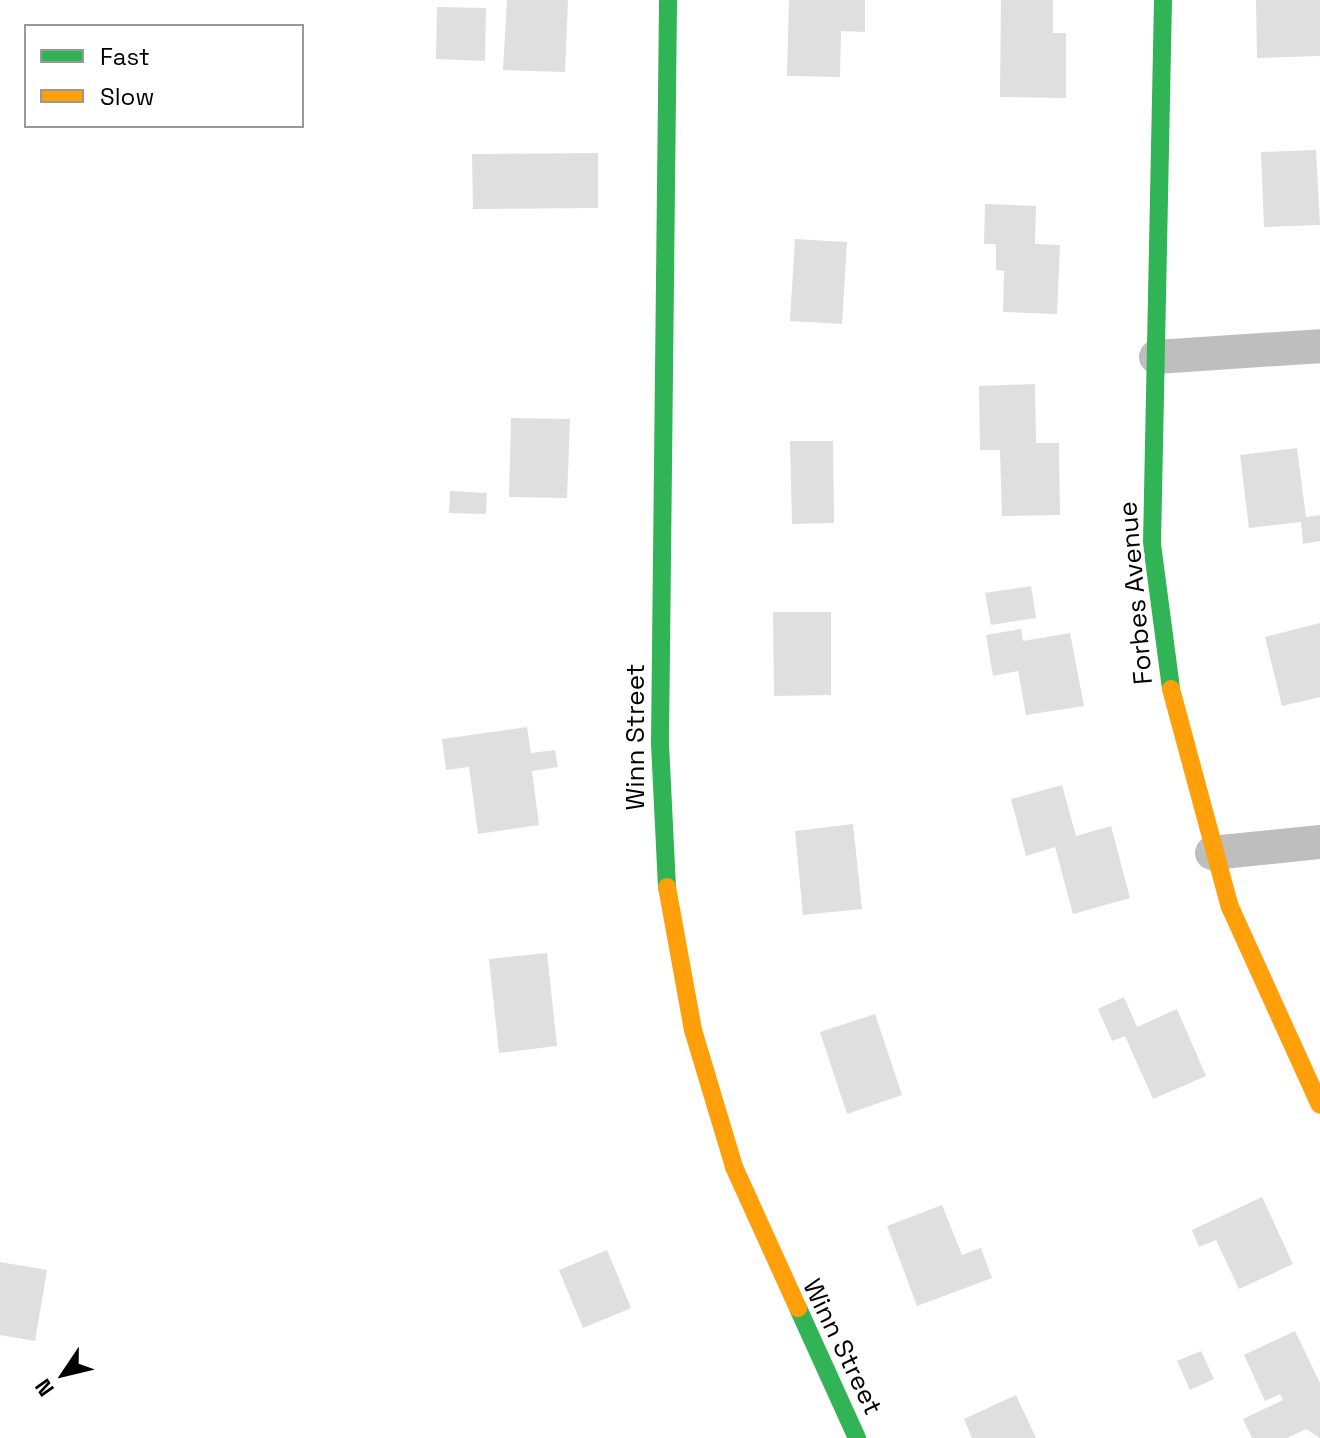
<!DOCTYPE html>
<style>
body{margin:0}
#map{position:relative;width:1320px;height:1438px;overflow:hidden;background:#fff;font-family:"Space Grotesk",sans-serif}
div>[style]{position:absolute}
.building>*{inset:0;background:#dfdfdf}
.street>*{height:34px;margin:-17px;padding:0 17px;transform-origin:17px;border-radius:17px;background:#bebebe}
.fast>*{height:18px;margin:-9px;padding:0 9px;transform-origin:9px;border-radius:9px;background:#30b455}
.slow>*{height:18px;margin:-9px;padding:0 9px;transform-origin:9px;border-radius:9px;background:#ff9f0a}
span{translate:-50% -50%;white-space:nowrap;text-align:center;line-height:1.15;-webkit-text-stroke:7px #fff;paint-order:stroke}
.street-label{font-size:26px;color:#000}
.legend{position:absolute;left:24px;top:24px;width:280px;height:104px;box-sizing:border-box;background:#fff;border:2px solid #999;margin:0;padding:10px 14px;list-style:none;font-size:24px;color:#000}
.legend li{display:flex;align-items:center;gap:16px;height:40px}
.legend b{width:40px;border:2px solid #999}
.north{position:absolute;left:24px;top:1334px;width:80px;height:80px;-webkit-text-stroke:6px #fff;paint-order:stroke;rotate:235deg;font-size:22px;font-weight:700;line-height:32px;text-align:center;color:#000}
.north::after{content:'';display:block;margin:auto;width:28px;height:36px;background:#000;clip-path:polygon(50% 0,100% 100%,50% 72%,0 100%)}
</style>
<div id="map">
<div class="building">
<i style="clip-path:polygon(507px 0,568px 0,565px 72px,503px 70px)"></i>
<i style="clip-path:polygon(789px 0,865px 0,865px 32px,841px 31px,840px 77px,787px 76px)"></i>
<i style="clip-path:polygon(1001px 0,1053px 0,1053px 33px,1066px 33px,1066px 98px,1000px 97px)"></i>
<i style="clip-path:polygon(1256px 0,1320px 0,1320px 56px,1257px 58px)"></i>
<i style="clip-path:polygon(437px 7px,486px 8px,485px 61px,436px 59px)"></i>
<i style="clip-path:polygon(1316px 150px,1320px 225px,1264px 227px,1261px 152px)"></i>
<i style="clip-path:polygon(598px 153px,598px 208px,473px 209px,472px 154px)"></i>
<i style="clip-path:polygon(985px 204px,1036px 206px,1035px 244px,1060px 245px,1057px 314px,1003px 312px,1004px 271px,996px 270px,996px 244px,984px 244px)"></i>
<i style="clip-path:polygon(795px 239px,847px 242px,842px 324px,790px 321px)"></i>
<i style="clip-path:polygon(1035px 384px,1036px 443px,1059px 443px,1060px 515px,1002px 516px,1000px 450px,980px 450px,979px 386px)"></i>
<i style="clip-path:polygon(511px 418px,570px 419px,567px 498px,509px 497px)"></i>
<i style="clip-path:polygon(790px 441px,833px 441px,834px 523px,792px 524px)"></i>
<i style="clip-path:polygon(1297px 448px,1306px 517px,1320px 515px,1320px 541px,1303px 544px,1301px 522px,1249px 528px,1240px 455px)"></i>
<i style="clip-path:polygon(450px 491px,487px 493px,486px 514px,449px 513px)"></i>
<i style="clip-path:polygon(1031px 586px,1036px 618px,991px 625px,985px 593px)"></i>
<i style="clip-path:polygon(773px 612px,831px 612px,831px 695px,774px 696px)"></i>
<i style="clip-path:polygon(1320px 623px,1320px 697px,1282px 706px,1265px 637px)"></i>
<i style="clip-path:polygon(1021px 629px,1023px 641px,1070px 633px,1084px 706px,1026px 715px,1018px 671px,993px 676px,986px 635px)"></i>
<i style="clip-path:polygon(527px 727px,531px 753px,555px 750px,558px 767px,532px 771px,539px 825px,478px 834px,469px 767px,446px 770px,442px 739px)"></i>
<i style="clip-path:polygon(1062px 785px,1076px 836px,1111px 826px,1130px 898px,1073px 914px,1055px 847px,1026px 856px,1011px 799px)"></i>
<i style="clip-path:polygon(853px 824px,862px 909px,803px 915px,795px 831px)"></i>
<i style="clip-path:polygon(547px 953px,557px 1046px,499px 1053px,489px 959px)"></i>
<i style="clip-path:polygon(1124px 997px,1137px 1027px,1177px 1009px,1206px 1076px,1153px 1099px,1125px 1036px,1112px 1041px,1098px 1009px)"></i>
<i style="clip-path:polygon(875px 1014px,902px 1095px,847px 1114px,820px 1032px)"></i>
<i style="clip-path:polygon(1262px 1197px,1293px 1264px,1239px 1289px,1216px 1240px,1199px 1247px,1192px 1230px)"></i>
<i style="clip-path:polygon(942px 1205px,962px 1255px,981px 1248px,992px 1278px,917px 1306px,887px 1226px)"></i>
<i style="clip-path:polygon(607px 1250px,631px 1308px,583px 1328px,559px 1270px)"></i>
<i style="clip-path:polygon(0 1262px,47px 1270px,35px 1341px,0 1335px)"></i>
<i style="clip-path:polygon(1295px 1331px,1320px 1383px,1320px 1438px,1306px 1429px,1287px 1438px,1252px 1438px,1243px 1419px,1283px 1400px,1280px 1394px,1265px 1401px,1244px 1355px)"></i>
<i style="clip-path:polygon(1201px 1351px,1214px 1379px,1190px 1390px,1177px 1361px)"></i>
<i style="clip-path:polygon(1016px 1395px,1036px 1438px,972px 1438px,964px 1419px)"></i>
</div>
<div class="street">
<i style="left:1156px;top:357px;width:164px;rotate:-3.8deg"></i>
<i style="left:1212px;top:853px;width:109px;rotate:-5.8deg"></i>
</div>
<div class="fast">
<i style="left:1163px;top:0;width:544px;rotate:91.16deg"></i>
<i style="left:1152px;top:544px;width:146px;rotate:82.5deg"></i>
<i style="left:667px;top:887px;width:145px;rotate:-92.8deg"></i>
<i style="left:660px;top:742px;width:742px;rotate:-89.38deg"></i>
<i style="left:798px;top:1308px;width:143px;rotate:65.6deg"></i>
</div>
<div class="slow">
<i style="left:1171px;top:689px;width:226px;rotate:74.9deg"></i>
<i style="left:1230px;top:907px;width:217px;rotate:65.6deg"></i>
<i style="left:667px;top:887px;width:145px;rotate:79.7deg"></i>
<i style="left:693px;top:1030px;width:143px;rotate:73.3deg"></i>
<i style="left:734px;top:1167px;width:155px;rotate:65.6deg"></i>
</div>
<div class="street-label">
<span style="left:1136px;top:593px;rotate:-95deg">Forbes Avenue</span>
<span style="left:636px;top:737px;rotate:-90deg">Winn Street</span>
<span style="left:842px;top:1347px;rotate:64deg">Winn Street</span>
</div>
<ul class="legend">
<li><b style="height:10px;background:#30b455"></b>Fast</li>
<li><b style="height:10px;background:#ff9f0a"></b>Slow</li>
</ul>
<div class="north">N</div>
</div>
